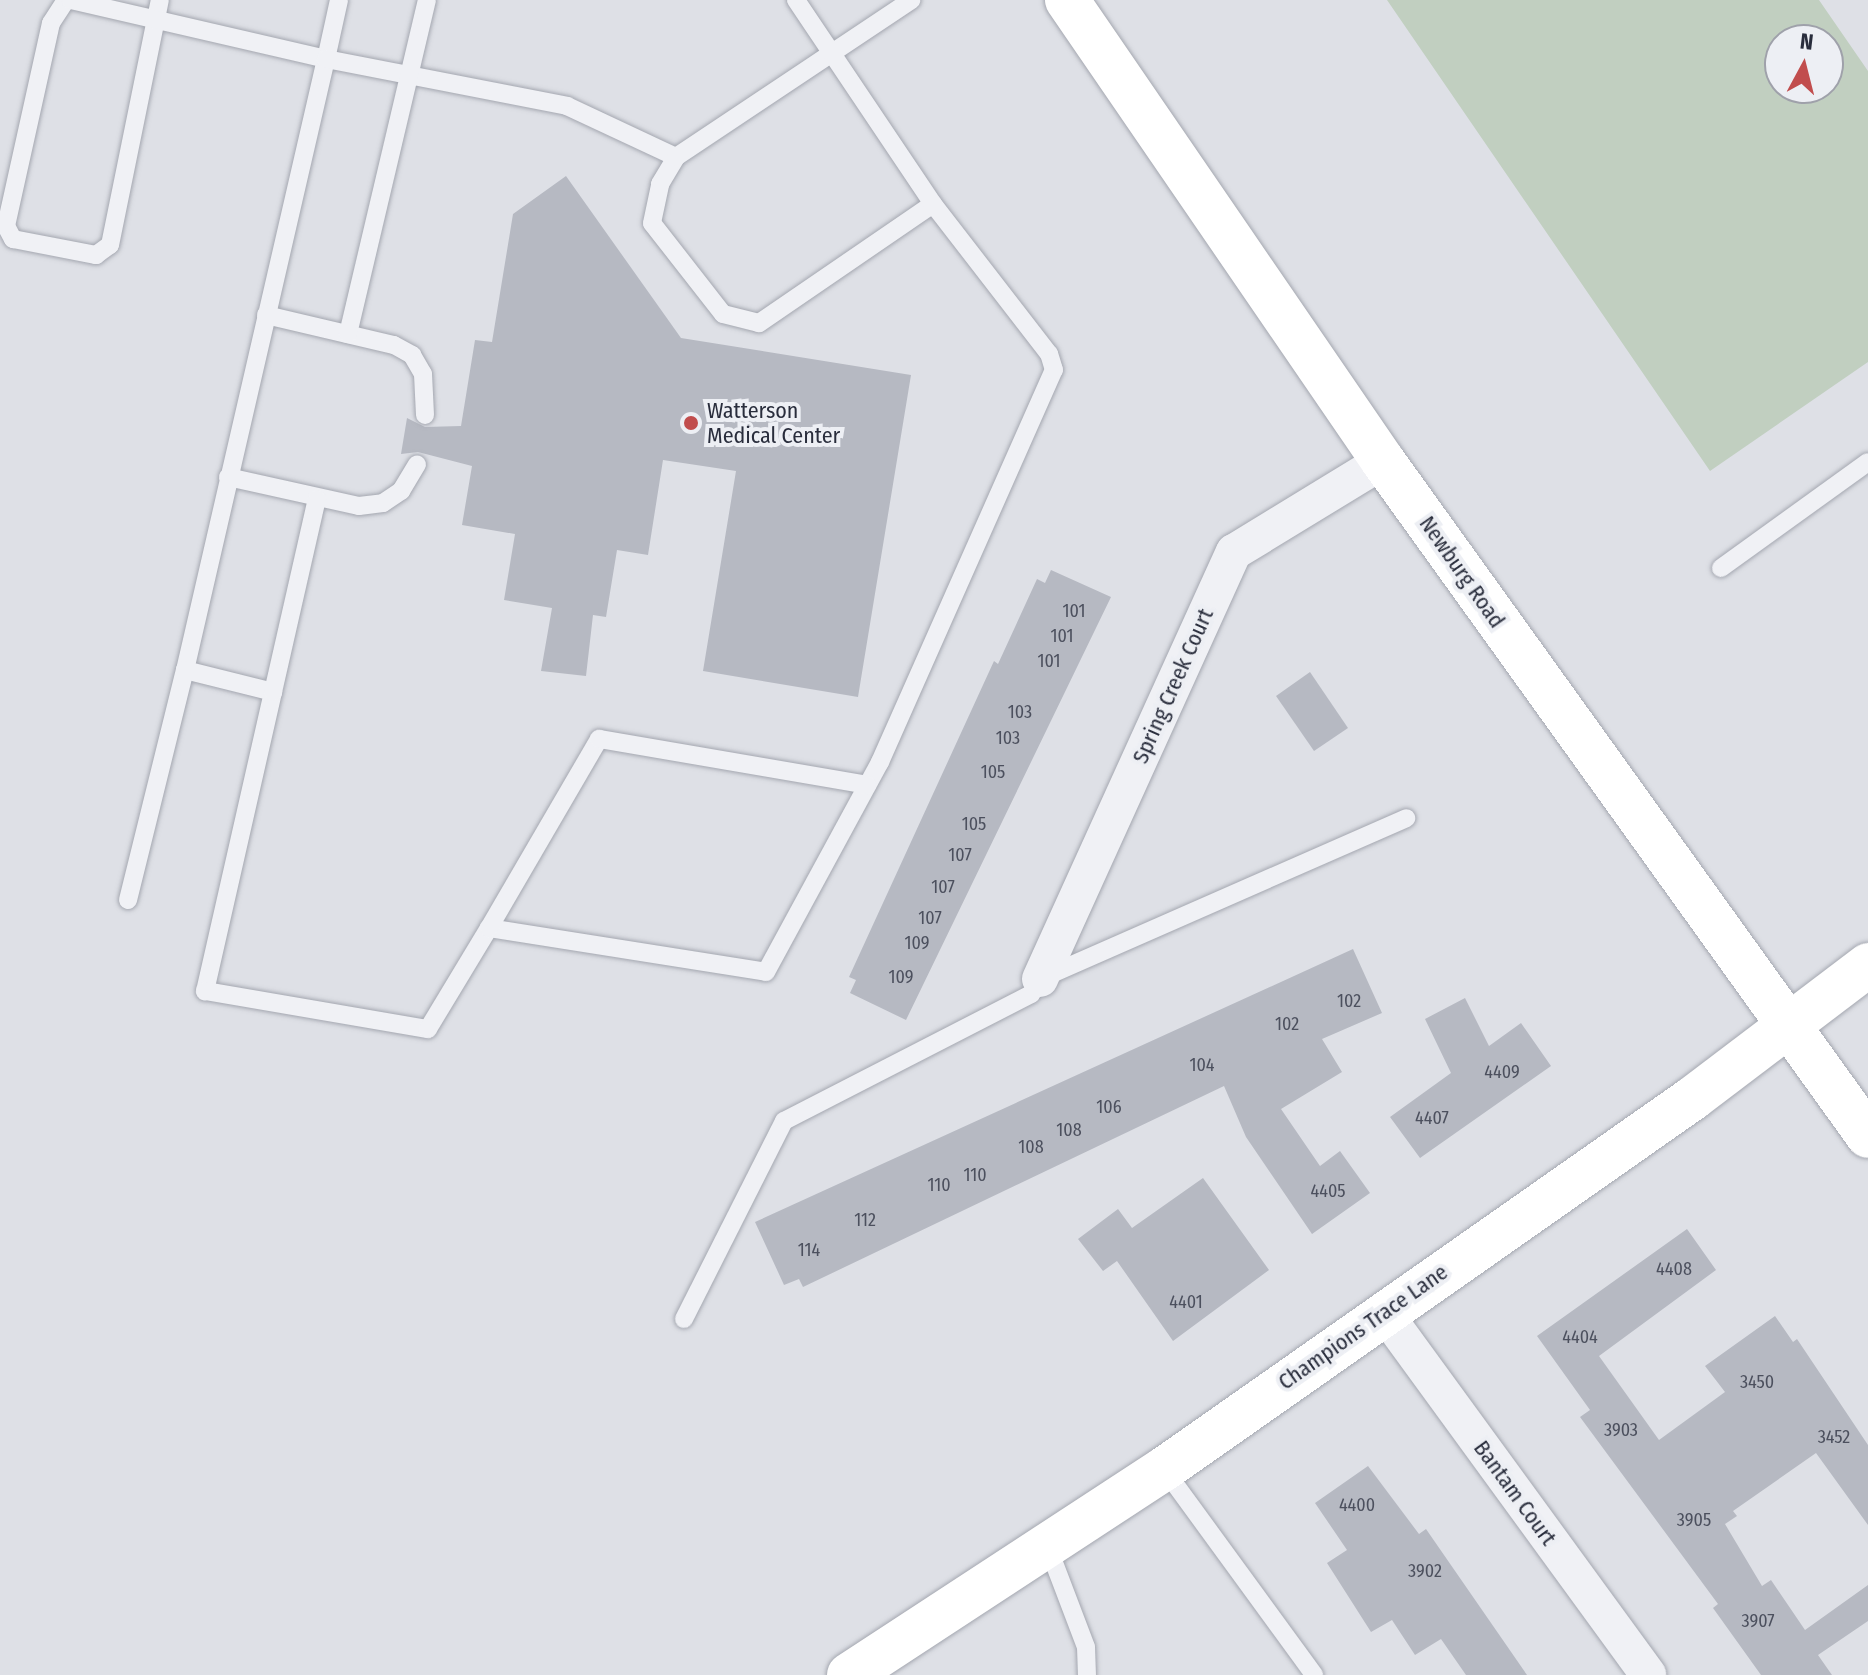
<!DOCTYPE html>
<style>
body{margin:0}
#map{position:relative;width:1868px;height:1675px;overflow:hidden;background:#dee0e6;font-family:"Fira Sans Condensed",sans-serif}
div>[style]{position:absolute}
.green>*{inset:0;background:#c1cfc0}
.building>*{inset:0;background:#b6b9c2}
.roads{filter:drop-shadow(0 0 2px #a4a7b0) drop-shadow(0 0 2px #a4a7b0)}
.lane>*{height:18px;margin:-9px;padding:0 9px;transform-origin:9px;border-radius:9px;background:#f0f1f5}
.street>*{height:36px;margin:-18px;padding:0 18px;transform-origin:18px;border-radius:18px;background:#f0f1f5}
.secondary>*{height:44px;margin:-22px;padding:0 22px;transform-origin:22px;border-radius:22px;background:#fff}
.dots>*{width:22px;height:22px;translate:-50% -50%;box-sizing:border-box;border:4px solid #edeff4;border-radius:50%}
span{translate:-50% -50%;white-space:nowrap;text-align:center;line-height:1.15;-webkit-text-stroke:8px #edeff4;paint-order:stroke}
.number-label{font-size:18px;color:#4c505e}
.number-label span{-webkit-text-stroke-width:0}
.poi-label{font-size:22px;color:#292d3c}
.left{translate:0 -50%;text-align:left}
.street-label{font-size:22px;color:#292d3c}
.north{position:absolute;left:1764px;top:24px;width:80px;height:80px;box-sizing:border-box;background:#edeff4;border:2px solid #9fa1aa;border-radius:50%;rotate:7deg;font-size:22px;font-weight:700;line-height:32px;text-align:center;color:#292d3c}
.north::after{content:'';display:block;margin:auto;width:28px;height:36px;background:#c14d4d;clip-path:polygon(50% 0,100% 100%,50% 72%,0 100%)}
</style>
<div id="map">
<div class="green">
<i style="clip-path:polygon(evenodd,1387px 0,1819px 0,1868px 71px,1868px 362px,1710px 471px,1387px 0,1780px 40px,1828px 40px,1828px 88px,1780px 88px,1780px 40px)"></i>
</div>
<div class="building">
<i style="clip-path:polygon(566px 176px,681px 338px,911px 375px,858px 697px,703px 671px,736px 471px,663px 460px,648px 555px,617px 550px,606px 617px,593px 615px,586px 676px,541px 671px,552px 608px,504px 600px,515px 534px,462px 525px,472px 466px,418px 452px,401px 454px,407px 418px,425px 427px,461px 426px,475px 340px,492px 342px,513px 214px)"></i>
<i style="clip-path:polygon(1051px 570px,1111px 597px,906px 1020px,850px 993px,856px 980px,849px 977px,994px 661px,998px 664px,1037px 579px,1045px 583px)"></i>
<i style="clip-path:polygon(1310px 672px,1348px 728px,1314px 751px,1276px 696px)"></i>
<i style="clip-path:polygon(1353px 949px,1382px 1013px,1322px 1039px,1342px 1072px,1281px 1109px,1320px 1166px,1340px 1151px,1370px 1193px,1312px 1234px,1246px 1137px,1224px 1086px,803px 1287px,799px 1279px,784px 1285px,755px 1222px)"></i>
<i style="clip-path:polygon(1465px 998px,1489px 1046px,1521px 1023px,1551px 1066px,1420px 1158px,1390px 1117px,1451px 1073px,1425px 1019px)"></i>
<i style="clip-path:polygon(1203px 1178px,1269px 1270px,1173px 1341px,1117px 1261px,1103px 1271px,1078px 1239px,1118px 1209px,1132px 1228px)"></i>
<i style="clip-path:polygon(1687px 1229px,1716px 1270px,1599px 1356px,1659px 1440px,1725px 1392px,1705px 1366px,1775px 1316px,1793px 1342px,1797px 1339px,1868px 1445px,1868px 1525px,1816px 1453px,1733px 1511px,1737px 1516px,1725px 1524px,1762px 1586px,1771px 1580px,1805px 1630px,1868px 1585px,1868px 1621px,1818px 1655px,1832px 1675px,1761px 1675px,1713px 1608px,1718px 1604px,1580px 1417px,1590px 1410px,1537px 1336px)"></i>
<i style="clip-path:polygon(1368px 1466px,1419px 1534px,1426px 1529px,1527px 1675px,1466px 1675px,1441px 1639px,1415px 1655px,1392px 1620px,1371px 1632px,1327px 1563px,1347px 1550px,1315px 1503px)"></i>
</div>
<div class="roads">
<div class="lane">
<i style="left:66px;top:0;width:27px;rotate:123deg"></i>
<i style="left:51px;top:23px;width:208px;rotate:102.5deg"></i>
<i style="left:6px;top:226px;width:15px;rotate:62deg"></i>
<i style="left:13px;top:239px;width:85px;rotate:10.9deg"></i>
<i style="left:96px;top:255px;width:17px;rotate:-36deg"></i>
<i style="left:110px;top:245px;width:250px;rotate:-78.5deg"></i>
<i style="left:71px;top:0;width:262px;rotate:13deg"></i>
<i style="left:326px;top:59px;width:627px;rotate:102.99deg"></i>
<i style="left:185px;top:670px;width:91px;rotate:14deg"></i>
<i style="left:273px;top:692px;width:307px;rotate:102.8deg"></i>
<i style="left:205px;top:991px;width:226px;rotate:9.7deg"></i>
<i style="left:428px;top:1029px;width:118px;rotate:-58.9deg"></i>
<i style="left:489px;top:928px;width:280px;rotate:9deg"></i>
<i style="left:766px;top:972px;width:239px;rotate:-61.5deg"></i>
<i style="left:880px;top:762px;width:429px;rotate:-66.1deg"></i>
<i style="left:1054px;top:370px;width:17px;rotate:-107deg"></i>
<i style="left:1049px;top:354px;width:190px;rotate:-127.7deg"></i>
<i style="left:933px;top:204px;width:211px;rotate:145.6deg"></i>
<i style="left:759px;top:323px;width:37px;rotate:-166deg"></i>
<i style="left:723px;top:314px;width:115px;rotate:-128deg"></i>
<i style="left:652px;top:223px;width:40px;rotate:-78deg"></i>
<i style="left:660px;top:184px;width:31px;rotate:-59deg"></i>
<i style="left:339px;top:0;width:60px;rotate:102.4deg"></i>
<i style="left:326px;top:59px;width:246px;rotate:11deg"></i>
<i style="left:567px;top:106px;width:120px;rotate:25.1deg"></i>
<i style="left:676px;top:157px;width:283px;rotate:-33.7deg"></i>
<i style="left:796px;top:0;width:246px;rotate:56.1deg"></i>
<i style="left:266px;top:315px;width:131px;rotate:13.2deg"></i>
<i style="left:394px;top:345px;width:21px;rotate:29deg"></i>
<i style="left:412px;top:355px;width:22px;rotate:60deg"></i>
<i style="left:423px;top:374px;width:41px;rotate:87.2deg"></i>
<i style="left:348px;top:334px;width:343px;rotate:-76.7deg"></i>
<i style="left:228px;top:477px;width:134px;rotate:12.5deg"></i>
<i style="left:359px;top:506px;width:24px;rotate:-7deg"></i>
<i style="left:383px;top:503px;width:22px;rotate:-34deg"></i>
<i style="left:401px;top:491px;width:31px;rotate:-59deg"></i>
<i style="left:1721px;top:568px;width:181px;rotate:-35.8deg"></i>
<i style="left:273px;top:692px;width:198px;rotate:-77.2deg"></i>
<i style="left:128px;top:900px;width:237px;rotate:-76.1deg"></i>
<i style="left:489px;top:928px;width:219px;rotate:-59.8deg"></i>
<i style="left:599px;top:739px;width:272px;rotate:9.7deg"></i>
<i style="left:684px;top:1319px;width:222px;rotate:-63.2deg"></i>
<i style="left:784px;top:1121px;width:278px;rotate:-27.2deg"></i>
<i style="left:1031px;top:994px;width:17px;rotate:-59deg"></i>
<i style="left:1040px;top:979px;width:400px;rotate:-23.7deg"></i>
<i style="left:1164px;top:1469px;width:255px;rotate:53.9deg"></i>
<i style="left:1048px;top:1547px;width:107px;rotate:69.2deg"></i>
<i style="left:1086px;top:1647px;width:28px;rotate:88deg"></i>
</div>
<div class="street">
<i style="left:1040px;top:979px;width:469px;rotate:-65.6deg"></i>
<i style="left:1234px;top:552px;width:175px;rotate:-31.4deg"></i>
<i style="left:1383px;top:1311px;width:450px;rotate:53.9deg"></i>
</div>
<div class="secondary">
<i style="left:1067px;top:0;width:559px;rotate:55.57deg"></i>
<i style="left:1383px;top:461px;width:831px;rotate:54.3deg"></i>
<i style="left:849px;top:1675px;width:376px;rotate:-33.2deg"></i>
<i style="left:1164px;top:1469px;width:646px;rotate:-35.04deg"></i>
<i style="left:1693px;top:1098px;width:220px;rotate:-37.2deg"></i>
</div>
</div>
<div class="dots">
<i style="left:691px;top:423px;background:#c14d4d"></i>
</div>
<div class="number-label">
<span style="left:1074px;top:611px">101</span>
<span style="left:1062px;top:636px">101</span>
<span style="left:1049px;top:661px">101</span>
<span style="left:1020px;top:712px">103</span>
<span style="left:1008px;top:738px">103</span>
<span style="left:993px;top:772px">105</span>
<span style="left:974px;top:824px">105</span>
<span style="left:960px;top:855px">107</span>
<span style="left:943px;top:887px">107</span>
<span style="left:930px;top:918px">107</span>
<span style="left:917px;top:943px">109</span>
<span style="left:901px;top:977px">109</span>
<span style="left:1349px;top:1001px">102</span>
<span style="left:1287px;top:1024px">102</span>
<span style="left:1202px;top:1065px">104</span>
<span style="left:1502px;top:1072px">4409</span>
<span style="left:1109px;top:1107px">106</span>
<span style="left:1432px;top:1118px">4407</span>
<span style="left:1069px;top:1130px">108</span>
<span style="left:1031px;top:1147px">108</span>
<span style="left:975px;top:1175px">110</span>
<span style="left:939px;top:1185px">110</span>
<span style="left:1328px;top:1191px">4405</span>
<span style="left:865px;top:1220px">112</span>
<span style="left:809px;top:1250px">114</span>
<span style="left:1674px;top:1269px">4408</span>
<span style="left:1186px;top:1302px">4401</span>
<span style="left:1580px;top:1337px">4404</span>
<span style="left:1757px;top:1382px">3450</span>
<span style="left:1621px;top:1430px">3903</span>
<span style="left:1834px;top:1437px">3452</span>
<span style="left:1357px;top:1505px">4400</span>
<span style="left:1694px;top:1520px">3905</span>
<span style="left:1425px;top:1571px">3902</span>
<span style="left:1758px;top:1621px">3907</span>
</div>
<div class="poi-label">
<span class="left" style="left:707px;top:423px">Watterson<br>Medical Center</span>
</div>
<div class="street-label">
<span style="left:1462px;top:572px;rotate:55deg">Newburg Road</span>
<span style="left:1173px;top:686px;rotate:-66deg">Spring Creek Court</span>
<span style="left:1363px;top:1327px;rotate:-35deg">Champions Trace Lane</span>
<span style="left:1515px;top:1493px;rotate:54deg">Bantam Court</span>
</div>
<div class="north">N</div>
</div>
